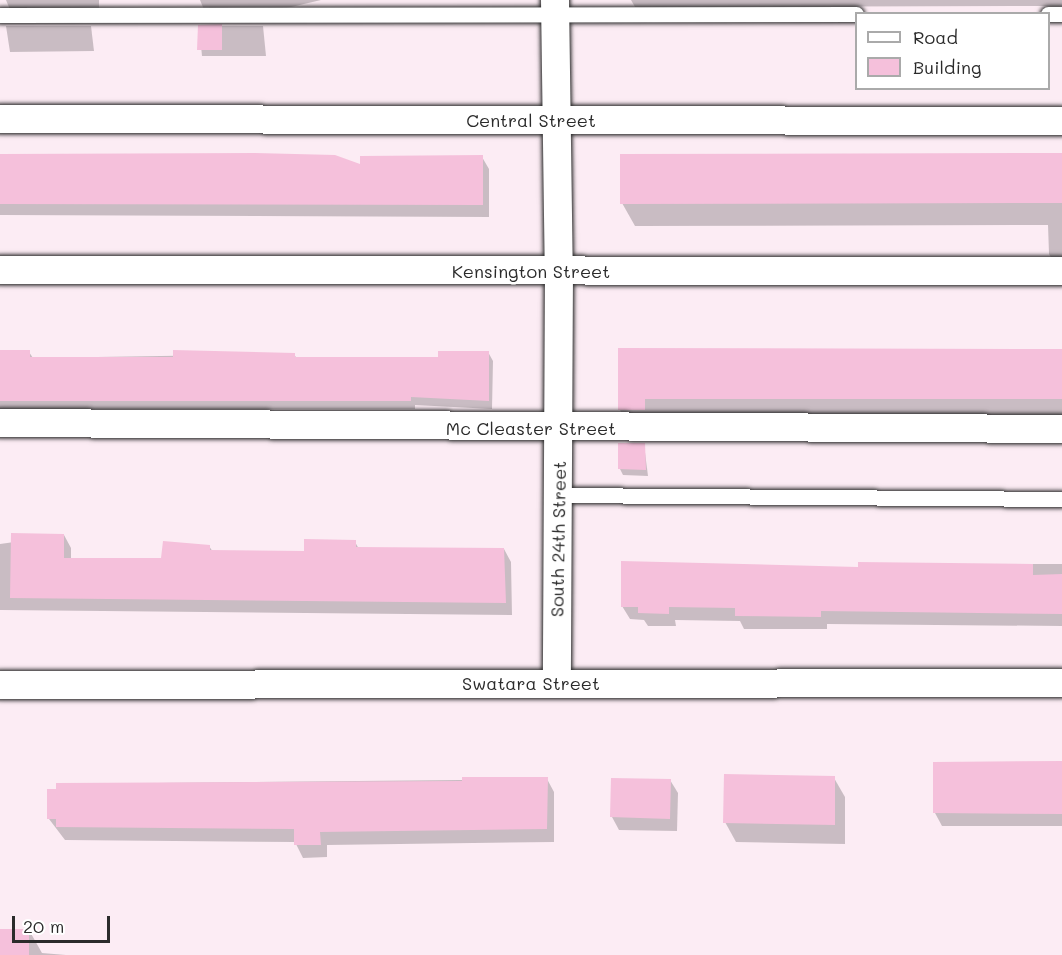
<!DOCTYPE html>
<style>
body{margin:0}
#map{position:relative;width:1062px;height:955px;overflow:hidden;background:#fcecf4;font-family:Mali,sans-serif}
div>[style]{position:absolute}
.shadow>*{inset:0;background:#0003}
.building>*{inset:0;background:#f5c0db}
.roads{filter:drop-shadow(0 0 2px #2b2b2b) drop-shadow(0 0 2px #2b2b2b)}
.lane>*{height:15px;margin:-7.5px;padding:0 7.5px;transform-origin:7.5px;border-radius:7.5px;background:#fff}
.street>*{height:28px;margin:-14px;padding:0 14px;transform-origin:14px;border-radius:14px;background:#fff}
span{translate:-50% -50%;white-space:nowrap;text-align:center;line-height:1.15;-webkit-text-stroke:5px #fff;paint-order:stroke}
.street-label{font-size:18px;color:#2b2b2b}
.legend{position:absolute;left:855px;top:12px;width:195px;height:78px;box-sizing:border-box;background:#fff;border:2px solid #aaa;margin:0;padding:8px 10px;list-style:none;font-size:18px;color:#2b2b2b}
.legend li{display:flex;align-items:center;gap:12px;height:30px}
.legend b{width:30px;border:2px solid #aaa}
.scale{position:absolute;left:12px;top:916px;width:98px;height:27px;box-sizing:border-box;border:3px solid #2b2b2b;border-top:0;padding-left:8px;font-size:18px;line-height:21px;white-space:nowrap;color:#2b2b2b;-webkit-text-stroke:4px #fff;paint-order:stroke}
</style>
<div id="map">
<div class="shadow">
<i style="clip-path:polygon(6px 0,99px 0,99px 17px,13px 17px)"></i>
<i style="clip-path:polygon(200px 0,321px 0,270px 12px,207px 17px)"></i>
<i style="clip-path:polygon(631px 0,1062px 0,1062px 6px,635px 7px)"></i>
<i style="clip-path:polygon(6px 26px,91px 26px,94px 51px,10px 52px)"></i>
<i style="clip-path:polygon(199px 26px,263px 26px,266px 56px,202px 56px)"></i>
<i style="clip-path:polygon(0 155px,362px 166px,482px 157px,489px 169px,489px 217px,0 215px)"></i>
<i style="clip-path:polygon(1062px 155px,1062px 276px,1049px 254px,1048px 225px,635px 226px,622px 203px)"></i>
<i style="clip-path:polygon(620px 350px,1062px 350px,1062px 421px,632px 432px,620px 410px)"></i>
<i style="clip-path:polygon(0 352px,29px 352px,33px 358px,294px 354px,297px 359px,440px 358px,488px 352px,493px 361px,492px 409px,415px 405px,415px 409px,0 409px)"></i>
<i style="clip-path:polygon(644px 445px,648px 476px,623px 475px,620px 469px)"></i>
<i style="clip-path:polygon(64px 535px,71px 548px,71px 560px,163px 560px,209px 546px,213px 552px,305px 552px,355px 542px,359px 549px,504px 549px,511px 562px,512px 615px,0 610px,0 544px)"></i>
<i style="clip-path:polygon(859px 564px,1062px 564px,1062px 626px,827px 624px,827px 629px,744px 629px,740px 621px,675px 620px,676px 626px,648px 626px,644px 620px,630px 619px,622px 606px,859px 568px)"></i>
<i style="clip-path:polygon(1062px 763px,1062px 826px,942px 826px,935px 813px)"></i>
<i style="clip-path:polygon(834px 778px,845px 797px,845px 844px,736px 842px,725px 822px)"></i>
<i style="clip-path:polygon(547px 779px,554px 792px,554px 842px,327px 845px,327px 857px,303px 858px,295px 842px,65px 840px,49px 819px,58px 784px)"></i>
<i style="clip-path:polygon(670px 780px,678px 793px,677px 831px,619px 830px,612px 817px)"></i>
<i style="clip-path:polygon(0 930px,29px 930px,42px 953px,66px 955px,0 955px)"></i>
</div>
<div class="building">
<i style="clip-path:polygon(222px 24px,222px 50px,197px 50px,198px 25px)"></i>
<i style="clip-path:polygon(255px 153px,335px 155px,360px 164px,360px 156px,483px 155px,483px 205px,0 204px,0 154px)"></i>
<i style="clip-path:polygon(1062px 153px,1062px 203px,620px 204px,620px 154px)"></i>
<i style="clip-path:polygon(618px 348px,1062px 349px,1062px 399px,645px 399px,645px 410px,618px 410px)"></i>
<i style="clip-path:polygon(0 350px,30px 350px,30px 357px,173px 357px,173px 350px,295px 353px,295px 357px,438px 357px,438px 351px,489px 351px,489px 401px,411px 397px,411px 401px,0 401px)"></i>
<i style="clip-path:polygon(618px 443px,645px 443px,646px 470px,618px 469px)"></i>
<i style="clip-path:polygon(11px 533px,64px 534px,64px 558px,161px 558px,163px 541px,210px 545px,210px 550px,304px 551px,304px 539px,356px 540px,356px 547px,504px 548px,506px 603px,10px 598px)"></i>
<i style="clip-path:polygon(621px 561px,858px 567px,858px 562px,1033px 564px,1033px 575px,1062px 574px,1062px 614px,821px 611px,821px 617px,735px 616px,735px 608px,669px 607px,669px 614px,638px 613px,638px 607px,621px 607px)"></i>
<i style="clip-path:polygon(1062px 761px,1062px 814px,933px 813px,933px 762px)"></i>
<i style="clip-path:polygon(724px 774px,835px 776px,835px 825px,723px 823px)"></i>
<i style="clip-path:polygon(462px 777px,548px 777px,547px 829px,320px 832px,321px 845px,294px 845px,294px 829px,56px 827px,56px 819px,47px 819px,47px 789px,56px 789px,56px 783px,462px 781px)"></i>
<i style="clip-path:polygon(611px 778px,671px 779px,670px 819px,610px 817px)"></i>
<i style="clip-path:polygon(0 929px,29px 929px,29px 955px,0 955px)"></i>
</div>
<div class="roads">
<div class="lane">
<i style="left:1048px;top:14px;width:14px"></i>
<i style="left:0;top:15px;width:856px;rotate:-0.07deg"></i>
<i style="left:558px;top:495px;width:504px;rotate:0.45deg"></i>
</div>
<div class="street">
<i style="left:555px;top:0;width:271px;rotate:89.2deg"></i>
<i style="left:559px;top:271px;width:412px;rotate:90.3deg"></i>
<i style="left:0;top:119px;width:1062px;rotate:0.11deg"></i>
<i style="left:0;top:270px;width:1062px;rotate:0.05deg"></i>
<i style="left:0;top:423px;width:1062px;rotate:0.32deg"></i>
<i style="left:0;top:685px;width:1062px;rotate:-0.11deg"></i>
</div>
</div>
<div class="street-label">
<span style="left:531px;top:120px">Central Street</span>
<span style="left:531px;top:271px">Kensington Street</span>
<span style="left:531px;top:428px">Mc Cleaster Street</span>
<span style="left:558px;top:539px;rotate:-89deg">South 24th Street</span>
<span style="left:531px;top:683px">Swatara Street</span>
</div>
<ul class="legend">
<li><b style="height:8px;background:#fff"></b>Road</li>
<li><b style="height:16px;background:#f5c0db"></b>Building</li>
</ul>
<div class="scale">20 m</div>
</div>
